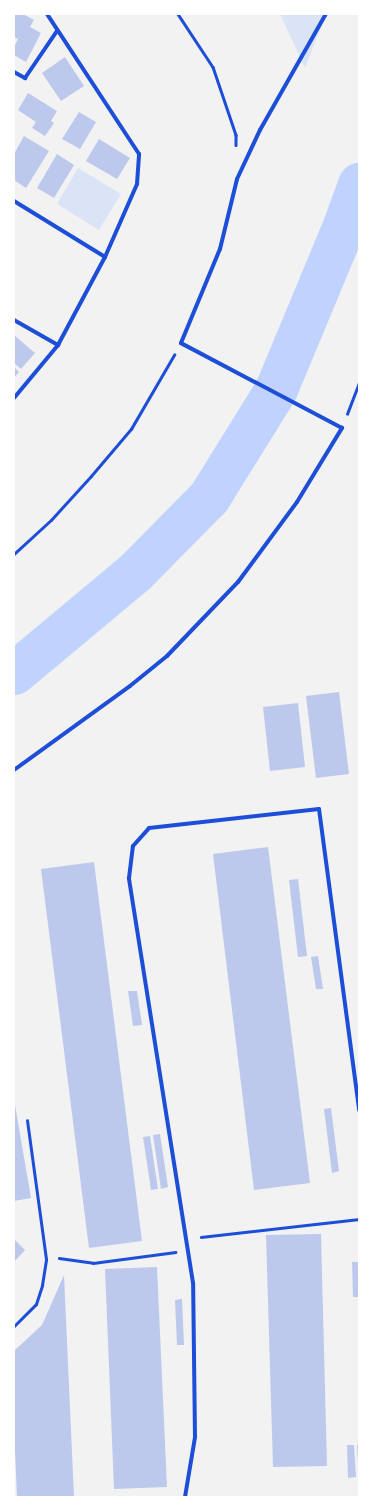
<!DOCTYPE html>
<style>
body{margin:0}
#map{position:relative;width:373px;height:1511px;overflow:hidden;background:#f2f2f2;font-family:"Open Sans",sans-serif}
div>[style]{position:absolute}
.green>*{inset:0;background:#dbe4f7}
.river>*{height:43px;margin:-21.5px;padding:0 21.5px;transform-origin:21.5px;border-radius:21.5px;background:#bfd3fe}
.building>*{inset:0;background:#bdc9ec}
.path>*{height:2.5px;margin:-1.25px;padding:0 1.25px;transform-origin:1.25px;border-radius:1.25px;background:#1d4ed8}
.service>*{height:3px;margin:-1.5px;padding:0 1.5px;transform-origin:1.5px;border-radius:1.5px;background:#1d4ed8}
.minor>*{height:4px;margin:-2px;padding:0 2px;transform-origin:2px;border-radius:2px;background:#1d4ed8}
span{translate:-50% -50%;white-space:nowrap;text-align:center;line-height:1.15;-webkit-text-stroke:4px #fff;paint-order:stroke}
.frame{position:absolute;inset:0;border:15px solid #fff;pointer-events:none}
</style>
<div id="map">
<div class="green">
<i style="clip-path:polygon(280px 14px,326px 14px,305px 68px)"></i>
<i style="clip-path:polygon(78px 168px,121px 194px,99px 230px,57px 204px)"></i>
</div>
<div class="river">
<i style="left:14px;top:673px;width:158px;rotate:-39.9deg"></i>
<i style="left:135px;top:572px;width:105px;rotate:-45.4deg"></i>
<i style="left:209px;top:497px;width:127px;rotate:-58.2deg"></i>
<i style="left:276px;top:389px;width:174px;rotate:-67.4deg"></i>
<i style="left:343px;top:228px;width:47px;rotate:-70deg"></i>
</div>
<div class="building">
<i style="clip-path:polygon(14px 14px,23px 14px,34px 20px,30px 27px,41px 33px,26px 62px,14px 55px,14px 47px,18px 39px,14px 37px)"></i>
<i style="clip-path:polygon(65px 57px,84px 86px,61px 101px,42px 73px)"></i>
<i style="clip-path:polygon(28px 93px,57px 111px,51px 121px,54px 123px,45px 136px,32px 128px,36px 122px,18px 110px)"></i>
<i style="clip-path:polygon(79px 112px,96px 122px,80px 149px,62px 139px)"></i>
<i style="clip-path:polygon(24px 136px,49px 151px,26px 188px,14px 180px,14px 154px)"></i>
<i style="clip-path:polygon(99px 139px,130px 158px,117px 179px,86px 161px)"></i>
<i style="clip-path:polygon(57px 154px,74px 165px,54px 198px,37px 188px)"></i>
<i style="clip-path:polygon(14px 335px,35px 353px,21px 369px,14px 363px)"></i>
<i style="clip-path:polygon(14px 367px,19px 372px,14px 378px)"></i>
<i style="clip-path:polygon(339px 692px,349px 774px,316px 778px,306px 696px)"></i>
<i style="clip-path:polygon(298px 703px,305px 767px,270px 771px,263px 707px)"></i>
<i style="clip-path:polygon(268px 847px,310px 1183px,254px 1190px,213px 854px)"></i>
<i style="clip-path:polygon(94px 862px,142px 1241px,89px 1248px,41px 869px)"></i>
<i style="clip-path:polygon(298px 879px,307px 956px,298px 957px,289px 880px)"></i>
<i style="clip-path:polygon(318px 956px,323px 989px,316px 989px,311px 957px)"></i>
<i style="clip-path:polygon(128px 991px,137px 991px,142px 1025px,133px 1026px)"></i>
<i style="clip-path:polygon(14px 1099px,31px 1198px,14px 1201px)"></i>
<i style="clip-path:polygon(331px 1108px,339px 1171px,332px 1173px,324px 1109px)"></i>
<i style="clip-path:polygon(160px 1134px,168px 1187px,161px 1189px,153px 1135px)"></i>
<i style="clip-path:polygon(150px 1136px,158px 1189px,151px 1190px,143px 1137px)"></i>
<i style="clip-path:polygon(321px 1234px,327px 1466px,273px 1467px,266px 1235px)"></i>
<i style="clip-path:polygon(14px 1239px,25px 1250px,14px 1262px)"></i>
<i style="clip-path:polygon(352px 1262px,359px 1262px,359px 1297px,353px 1297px)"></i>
<i style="clip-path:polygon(157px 1267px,167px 1487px,114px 1489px,105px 1269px)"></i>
<i style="clip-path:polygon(64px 1275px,74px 1497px,17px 1497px,14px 1428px,14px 1351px,42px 1325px)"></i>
<i style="clip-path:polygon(182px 1299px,184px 1345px,177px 1345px,175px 1300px)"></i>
<i style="clip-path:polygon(347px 1445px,354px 1445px,356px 1477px,348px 1478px)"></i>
<i style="clip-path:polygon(357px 1445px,359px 1445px,359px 1465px,358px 1465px)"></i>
</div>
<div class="path">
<i style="left:178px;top:14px;width:64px;rotate:56.6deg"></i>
<i style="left:213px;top:67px;width:72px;rotate:71.3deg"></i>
<i style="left:236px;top:135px;width:10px;rotate:90deg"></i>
<i style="left:347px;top:414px;width:33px;rotate:-69deg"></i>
<i style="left:14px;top:554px;width:50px;rotate:-42.6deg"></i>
<i style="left:51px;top:520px;width:59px;rotate:-47.7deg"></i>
<i style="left:91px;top:476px;width:62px;rotate:-49.6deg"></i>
<i style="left:131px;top:429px;width:86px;rotate:-59.8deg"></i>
<i style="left:201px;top:1237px;width:159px;rotate:-6.5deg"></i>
<i style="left:59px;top:1258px;width:34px;rotate:8deg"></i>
<i style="left:93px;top:1263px;width:83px;rotate:-7.6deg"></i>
</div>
<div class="service">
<i style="left:14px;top:1326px;width:31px;rotate:-45deg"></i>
<i style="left:36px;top:1304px;width:20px;rotate:-72deg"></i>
<i style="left:42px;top:1285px;width:26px;rotate:-81deg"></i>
<i style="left:46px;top:1259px;width:140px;rotate:-97.8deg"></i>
</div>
<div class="minor">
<i style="left:14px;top:72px;width:13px;rotate:29deg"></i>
<i style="left:25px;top:78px;width:57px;rotate:-55.8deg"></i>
<i style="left:14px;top:201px;width:107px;rotate:31.6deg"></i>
<i style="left:14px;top:320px;width:51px;rotate:29.6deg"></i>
<i style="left:14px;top:398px;width:69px;rotate:-50.3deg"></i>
<i style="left:58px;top:345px;width:100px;rotate:-61.9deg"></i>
<i style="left:105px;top:257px;width:80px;rotate:-66.3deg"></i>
<i style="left:137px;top:184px;width:30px;rotate:-86deg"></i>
<i style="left:139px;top:154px;width:168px;rotate:-123.3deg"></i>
<i style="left:14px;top:770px;width:143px;rotate:-35.9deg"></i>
<i style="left:130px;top:686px;width:48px;rotate:-39deg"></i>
<i style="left:167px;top:656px;width:103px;rotate:-46.2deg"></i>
<i style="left:238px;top:582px;width:99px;rotate:-53.6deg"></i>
<i style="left:297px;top:502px;width:87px;rotate:-58.7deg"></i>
<i style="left:342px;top:428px;width:182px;rotate:-152.2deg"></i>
<i style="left:181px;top:343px;width:102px;rotate:-67.5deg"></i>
<i style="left:220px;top:249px;width:72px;rotate:-76.3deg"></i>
<i style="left:237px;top:179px;width:54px;rotate:-64.9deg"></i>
<i style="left:260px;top:130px;width:133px;rotate:-60.4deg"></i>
<i style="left:185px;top:1497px;width:61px;rotate:-80.5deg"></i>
<i style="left:195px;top:1437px;width:154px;rotate:-90.7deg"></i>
<i style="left:193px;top:1283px;width:410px;rotate:-99deg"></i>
<i style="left:129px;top:878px;width:32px;rotate:-83deg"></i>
<i style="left:133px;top:846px;width:24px;rotate:-48deg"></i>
<i style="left:149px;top:828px;width:171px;rotate:-6.4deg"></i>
<i style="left:319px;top:809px;width:304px;rotate:82.4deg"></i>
</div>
<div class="frame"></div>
</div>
